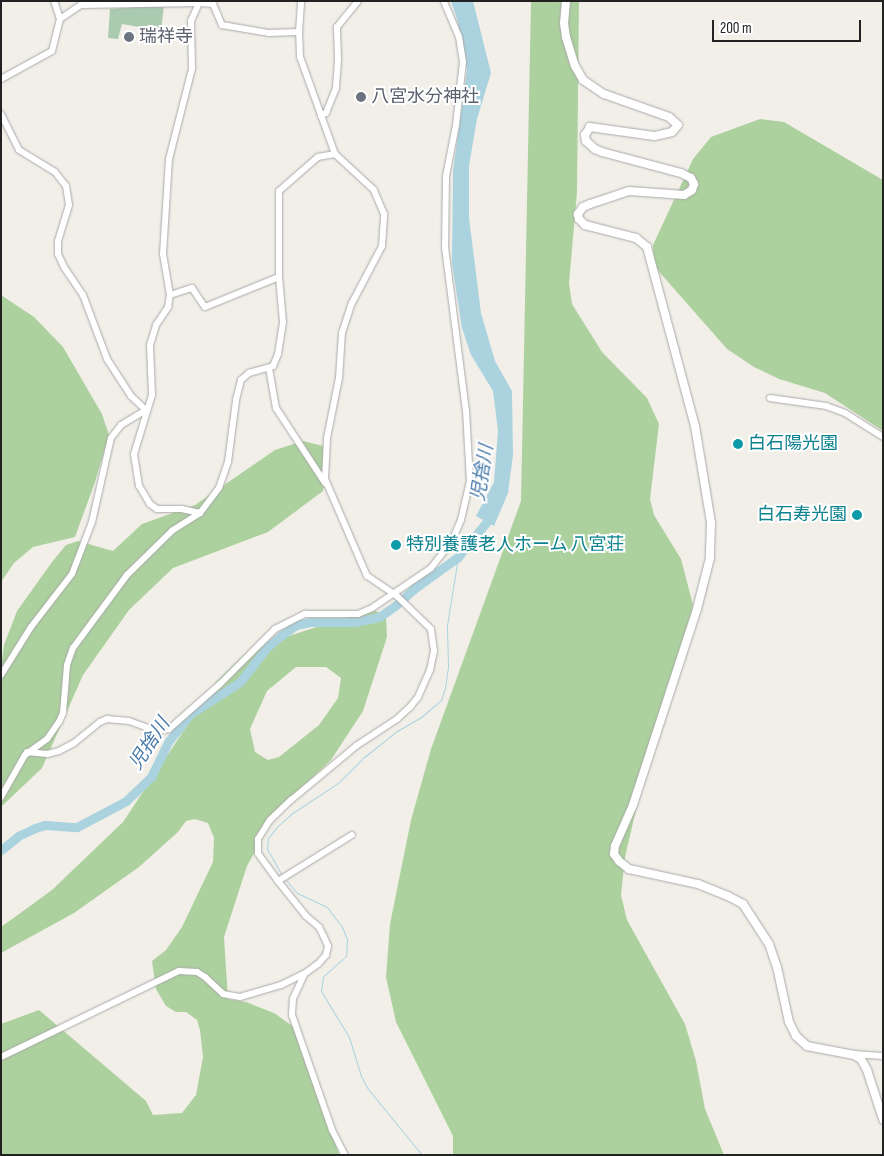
<!DOCTYPE html>
<meta charset="utf-8">
<style>
body{margin:0}
#map{position:relative;width:884px;height:1156px;overflow:hidden;background:#f2efe9;font-family:"Sofia Sans Condensed","Noto Sans JP",sans-serif}
div>[style]{position:absolute}
.forest>*{inset:0;background:#add19e}
.cemetery>*{inset:0;background:#aacbaf}
.water>*{inset:0;background:#aad3df}
.stream>*{height:1px;margin:-0.5px;padding:0 0.5px;transform-origin:0.5px;border-radius:0.5px;background:#aad3df}
.river>*{height:9px;margin:-4.5px;padding:0 4.5px;transform-origin:4.5px;border-radius:4.5px;background:#aad3df}
.roads{filter:drop-shadow(0 0 1px #a9a9a9) drop-shadow(0 0 1px #a9a9a9)}
.minor>*{height:6px;margin:-3px;padding:0 3px;transform-origin:3px;border-radius:3px;background:#fff}
.tertiary>*{height:8px;margin:-4px;padding:0 4px;transform-origin:4px;border-radius:4px;background:#fff}
.dots>*{width:14px;height:14px;translate:-50% -50%;box-sizing:border-box;border:2px solid #fff;border-radius:50%}
span{translate:-50% -50%;white-space:nowrap;text-align:center;line-height:1.15;-webkit-text-stroke:4px #fff;paint-order:stroke}
.worship-label{font-size:18px;color:#5b616d}
.left{translate:0 -50%;text-align:left}
.culture-label{font-size:18px;color:#0d838f}
.right{translate:-100% -50%;text-align:right}
.water-label{font-size:19px;color:#4a7aab;font-style:italic}
.frame{position:absolute;inset:0;border:2px solid #222;pointer-events:none}
.scale{position:absolute;left:712px;top:20px;width:149px;height:22px;box-sizing:border-box;border:2px solid #222;border-top:0;padding-left:6px;font-size:15px;line-height:18px;white-space:nowrap;color:#222;-webkit-text-stroke:4px #fff;paint-order:stroke}
</style>
<div id="map">
<div class="forest">
<i style="clip-path:polygon(531px 1px,579px 1px,577px 192px,569px 283px,572px 304px,602px 352px,647px 398px,659px 424px,650px 499px,654px 515px,681px 559px,693px 605px,685px 651px,643px 780px,625px 857px,621px 895px,627px 920px,685px 1024px,696px 1061px,705px 1109px,724px 1155px,453px 1155px,453px 1136px,396px 1022px,386px 977px,390px 924px,411px 820px,431px 749px,521px 501px)"></i>
<i style="clip-path:polygon(760px 119px,784px 122px,883px 180px,883px 431px,825px 393px,779px 379px,754px 367px,727px 349px,654px 266px,653px 245px,693px 159px,711px 137px)"></i>
<i style="clip-path:polygon(1px 295px,34px 317px,63px 347px,102px 414px,109px 435px,95px 482px,75px 537px,33px 547px,14px 563px,1px 582px)"></i>
<i style="clip-path:polygon(303px 441px,323px 446px,326px 470px,323px 491px,268px 532px,173px 568px,129px 610px,83px 675px,42px 768px,1px 807px,1px 668px,4px 645px,17px 611px,52px 562px,66px 545px,78px 541px,113px 551px,142px 524px,195px 505px,275px 450px)"></i>
<i style="clip-path:polygon(evenodd,372px 609px,386px 616px,387px 637px,363px 711px,331px 760px,278px 810px,247px 866px,224px 937px,228px 999px,246px 1002px,274px 1013px,298px 1030px,339px 1155px,1px 1155px,1px 1024px,39px 1010px,146px 1101px,153px 1115px,182px 1113px,196px 1095px,203px 1057px,200px 1030px,197px 1020px,186px 1012px,176px 1012px,166px 1006px,156px 989px,152px 961px,166px 950px,182px 927px,213px 862px,214px 838px,208px 823px,195px 819px,186px 821px,178px 832px,139px 867px,74px 913px,1px 953px,1px 927px,52px 890px,123px 822px,216px 682px,246px 653px,292px 635px,372px 609px,296px 667px,326px 667px,341px 678px,338px 698px,319px 725px,279px 757px,268px 760px,255px 752px,250px 729px,267px 691px,296px 667px)"></i>
</div>
<div class="cemetery">
<i style="clip-path:polygon(164px 5px,161px 31px,122px 24px,118px 39px,108px 38px,110px 9px)"></i>
</div>
<div class="water">
<i style="clip-path:polygon(451px 1px,473px 1px,491px 73px,477px 119px,469px 166px,469px 218px,481px 313px,495px 361px,512px 391px,513px 455px,508px 493px,494px 526px,476px 516px,494px 482px,498px 431px,493px 391px,471px 355px,462px 328px,452px 263px,453px 171px,467px 70px,457px 19px)"></i>
</div>
<div class="stream">
<i style="left:282px;top:875px;width:30px;rotate:-120deg"></i>
<i style="left:267px;top:849px;width:11px;rotate:-85deg"></i>
<i style="left:268px;top:838px;width:14px;rotate:-51deg"></i>
<i style="left:277px;top:827px;width:19px;rotate:-43deg"></i>
<i style="left:291px;top:814px;width:56px;rotate:-33.4deg"></i>
<i style="left:338px;top:783px;width:35px;rotate:-45deg"></i>
<i style="left:363px;top:758px;width:43px;rotate:-38.5deg"></i>
<i style="left:397px;top:731px;width:28px;rotate:-30deg"></i>
<i style="left:421px;top:717px;width:26px;rotate:-40deg"></i>
<i style="left:441px;top:700px;width:13px;rotate:-72deg"></i>
<i style="left:445px;top:688px;width:21px;rotate:-82deg"></i>
<i style="left:448px;top:667px;width:42px;rotate:-91.4deg"></i>
<i style="left:447px;top:625px;width:69px;rotate:-80.8deg"></i>
<i style="left:286px;top:880px;width:17px;rotate:50deg"></i>
<i style="left:297px;top:893px;width:33px;rotate:25deg"></i>
<i style="left:327px;top:907px;width:25px;rotate:53deg"></i>
<i style="left:342px;top:927px;width:13px;rotate:67deg"></i>
<i style="left:347px;top:939px;width:17px;rotate:93deg"></i>
<i style="left:346px;top:956px;width:31px;rotate:138deg"></i>
<i style="left:323px;top:977px;width:14px;rotate:98deg"></i>
<i style="left:321px;top:991px;width:54px;rotate:58.7deg"></i>
<i style="left:349px;top:1037px;width:41px;rotate:72.9deg"></i>
<i style="left:361px;top:1076px;width:15px;rotate:62deg"></i>
<i style="left:368px;top:1089px;width:85px;rotate:50.7deg"></i>
</div>
<div class="river">
<i style="left:1px;top:850px;width:22px;rotate:-39deg"></i>
<i style="left:18px;top:836px;width:19px;rotate:-25deg"></i>
<i style="left:35px;top:828px;width:10px;rotate:-17deg"></i>
<i style="left:45px;top:825px;width:32px;rotate:4deg"></i>
<i style="left:77px;top:827px;width:55px;rotate:-28deg"></i>
<i style="left:126px;top:801px;width:35px;rotate:-44deg"></i>
<i style="left:151px;top:777px;width:39px;rotate:-64deg"></i>
<i style="left:168px;top:742px;width:36px;rotate:-52deg"></i>
<i style="left:190px;top:714px;width:59px;rotate:-32.6deg"></i>
<i style="left:240px;top:682px;width:44px;rotate:-52.4deg"></i>
<i style="left:267px;top:647px;width:19px;rotate:-39deg"></i>
<i style="left:282px;top:635px;width:17px;rotate:-36deg"></i>
<i style="left:296px;top:625px;width:14px;rotate:-12deg"></i>
<i style="left:310px;top:622px;width:45px"></i>
<i style="left:355px;top:622px;width:25px;rotate:-12deg"></i>
<i style="left:379px;top:617px;width:19px;rotate:-35deg"></i>
<i style="left:395px;top:606px;width:27px;rotate:-42deg"></i>
<i style="left:415px;top:588px;width:53px;rotate:-35.8deg"></i>
<i style="left:458px;top:557px;width:55px;rotate:-50.9deg"></i>
</div>
<div class="roads">
<div class="minor">
<i style="left:60px;top:19px;width:25px;rotate:-34deg"></i>
<i style="left:81px;top:5px;width:119px;rotate:-1deg"></i>
<i style="left:200px;top:3px;width:13px;rotate:4deg"></i>
<i style="left:213px;top:4px;width:23px;rotate:67deg"></i>
<i style="left:222px;top:25px;width:48px;rotate:9.7deg"></i>
<i style="left:269px;top:33px;width:30px;rotate:-2deg"></i>
<i style="left:1px;top:79px;width:58px;rotate:-28.8deg"></i>
<i style="left:52px;top:51px;width:33px;rotate:-76deg"></i>
<i style="left:60px;top:19px;width:19px;rotate:-108deg"></i>
<i style="left:1px;top:114px;width:40px;rotate:63.4deg"></i>
<i style="left:19px;top:150px;width:42px;rotate:31.4deg"></i>
<i style="left:55px;top:172px;width:18px;rotate:52deg"></i>
<i style="left:66px;top:186px;width:19px;rotate:81deg"></i>
<i style="left:69px;top:205px;width:38px;rotate:107deg"></i>
<i style="left:58px;top:241px;width:13px;rotate:90deg"></i>
<i style="left:58px;top:254px;width:14px;rotate:65deg"></i>
<i style="left:64px;top:267px;width:34px;rotate:56deg"></i>
<i style="left:83px;top:295px;width:68px;rotate:69.4deg"></i>
<i style="left:107px;top:359px;width:44px;rotate:57deg"></i>
<i style="left:131px;top:396px;width:21px;rotate:43deg"></i>
<i style="left:321px;top:116px;width:6px;rotate:-31deg"></i>
<i style="left:326px;top:113px;width:27px;rotate:-68deg"></i>
<i style="left:336px;top:88px;width:29px;rotate:-86deg"></i>
<i style="left:338px;top:59px;width:32px;rotate:-92deg"></i>
<i style="left:337px;top:27px;width:33px;rotate:-51deg"></i>
<i style="left:170px;top:295px;width:23px;rotate:-18deg"></i>
<i style="left:192px;top:288px;width:23px;rotate:56deg"></i>
<i style="left:205px;top:307px;width:80px;rotate:-22.1deg"></i>
<i style="left:269px;top:368px;width:41px;rotate:80.1deg"></i>
<i style="left:276px;top:408px;width:90px;rotate:56.8deg"></i>
<i style="left:770px;top:398px;width:57px;rotate:8.1deg"></i>
<i style="left:826px;top:406px;width:20px;rotate:20deg"></i>
<i style="left:845px;top:413px;width:45px;rotate:32.3deg"></i>
<i style="left:200px;top:513px;width:19px;rotate:-168deg"></i>
<i style="left:181px;top:509px;width:24px;rotate:180deg"></i>
<i style="left:157px;top:509px;width:9px;rotate:-144deg"></i>
<i style="left:150px;top:504px;width:21px;rotate:-121deg"></i>
<i style="left:139px;top:486px;width:32px;rotate:-99deg"></i>
<i style="left:134px;top:454px;width:62px;rotate:-73deg"></i>
<i style="left:152px;top:395px;width:50px;rotate:-92.3deg"></i>
<i style="left:150px;top:345px;width:21px;rotate:-73deg"></i>
<i style="left:156px;top:325px;width:22px;rotate:-56deg"></i>
<i style="left:168px;top:307px;width:12px;rotate:-81deg"></i>
<i style="left:170px;top:295px;width:42px;rotate:-99.7deg"></i>
<i style="left:163px;top:254px;width:95px;rotate:-86.4deg"></i>
<i style="left:169px;top:159px;width:93px;rotate:-75.7deg"></i>
<i style="left:192px;top:69px;width:48px;rotate:-91.2deg"></i>
<i style="left:191px;top:21px;width:22px;rotate:-66deg"></i>
<i style="left:1px;top:675px;width:57px;rotate:-58deg"></i>
<i style="left:31px;top:627px;width:67px;rotate:-52.3deg"></i>
<i style="left:72px;top:574px;width:56px;rotate:-69deg"></i>
<i style="left:92px;top:522px;width:86px;rotate:-77.3deg"></i>
<i style="left:111px;top:438px;width:16px;rotate:-52deg"></i>
<i style="left:121px;top:425px;width:29px;rotate:-31deg"></i>
<i style="left:27px;top:752px;width:20px;rotate:6deg"></i>
<i style="left:47px;top:754px;width:12px;rotate:-14deg"></i>
<i style="left:59px;top:751px;width:17px;rotate:-28deg"></i>
<i style="left:74px;top:743px;width:33px;rotate:-39deg"></i>
<i style="left:100px;top:722px;width:8px;rotate:-23deg"></i>
<i style="left:107px;top:719px;width:22px;rotate:5deg"></i>
<i style="left:129px;top:721px;width:30px;rotate:20deg"></i>
<i style="left:157px;top:731px;width:12px;rotate:-9deg"></i>
<i style="left:169px;top:729px;width:68px;rotate:-41.4deg"></i>
<i style="left:220px;top:684px;width:78px;rotate:-45deg"></i>
<i style="left:275px;top:629px;width:34px;rotate:-27deg"></i>
<i style="left:305px;top:614px;width:53px"></i>
<i style="left:358px;top:614px;width:15px;rotate:-23deg"></i>
<i style="left:372px;top:608px;width:71px;rotate:-34.1deg"></i>
<i style="left:431px;top:568px;width:34px;rotate:-52deg"></i>
<i style="left:452px;top:541px;width:23px;rotate:-67deg"></i>
<i style="left:461px;top:520px;width:39px;rotate:-77deg"></i>
<i style="left:470px;top:482px;width:71px;rotate:-93.2deg"></i>
<i style="left:466px;top:411px;width:164px;rotate:-97.3deg"></i>
<i style="left:445px;top:248px;width:72px;rotate:-89.2deg"></i>
<i style="left:446px;top:176px;width:52px;rotate:-78.9deg"></i>
<i style="left:456px;top:125px;width:63px;rotate:-83.7deg"></i>
<i style="left:463px;top:62px;width:25px;rotate:-99deg"></i>
<i style="left:459px;top:37px;width:39px;rotate:-113deg"></i>
<i style="left:1px;top:797px;width:48px;rotate:-60.3deg"></i>
<i style="left:25px;top:755px;width:27px;rotate:-36deg"></i>
<i style="left:47px;top:739px;width:21px;rotate:-55deg"></i>
<i style="left:59px;top:722px;width:10px;rotate:-66deg"></i>
<i style="left:63px;top:713px;width:48px;rotate:-85.2deg"></i>
<i style="left:67px;top:665px;width:18px;rotate:-71deg"></i>
<i style="left:73px;top:648px;width:91px;rotate:-53.5deg"></i>
<i style="left:127px;top:575px;width:64px;rotate:-44.4deg"></i>
<i style="left:173px;top:530px;width:32px;rotate:-32deg"></i>
<i style="left:200px;top:513px;width:31px;rotate:-53deg"></i>
<i style="left:219px;top:488px;width:28px;rotate:-71deg"></i>
<i style="left:228px;top:462px;width:63px;rotate:-82.6deg"></i>
<i style="left:236px;top:400px;width:21px;rotate:-76deg"></i>
<i style="left:241px;top:380px;width:11px;rotate:-41deg"></i>
<i style="left:249px;top:373px;width:25px;rotate:-16deg"></i>
<i style="left:273px;top:366px;width:13px;rotate:-67deg"></i>
<i style="left:278px;top:354px;width:32px;rotate:-81deg"></i>
<i style="left:283px;top:322px;width:45px;rotate:-95.1deg"></i>
<i style="left:279px;top:277px;width:86px;rotate:-90deg"></i>
<i style="left:279px;top:191px;width:52px;rotate:-41.1deg"></i>
<i style="left:318px;top:157px;width:17px;rotate:-10deg"></i>
<i style="left:278px;top:881px;width:87px;rotate:-31.9deg"></i>
<i style="left:304px;top:975px;width:26px;rotate:115deg"></i>
<i style="left:293px;top:999px;width:16px;rotate:94deg"></i>
<i style="left:292px;top:1015px;width:122px;rotate:70.8deg"></i>
<i style="left:332px;top:1130px;width:28px;rotate:63deg"></i>
<i style="left:853px;top:1054px;width:30px;rotate:4deg"></i>
<i style="left:1px;top:1057px;width:198px;rotate:-25.8deg"></i>
<i style="left:179px;top:971px;width:18px;rotate:3deg"></i>
<i style="left:197px;top:972px;width:9px;rotate:32deg"></i>
<i style="left:205px;top:977px;width:25px;rotate:43deg"></i>
<i style="left:223px;top:994px;width:17px;rotate:10deg"></i>
<i style="left:240px;top:997px;width:43px;rotate:-16.3deg"></i>
<i style="left:281px;top:985px;width:25px;rotate:-26deg"></i>
<i style="left:304px;top:974px;width:17px;rotate:-36deg"></i>
<i style="left:318px;top:964px;width:12px;rotate:-48deg"></i>
<i style="left:326px;top:955px;width:9px;rotate:-77deg"></i>
<i style="left:328px;top:946px;width:10px;rotate:-114deg"></i>
<i style="left:324px;top:937px;width:11px;rotate:-117deg"></i>
<i style="left:319px;top:927px;width:17px;rotate:-140deg"></i>
<i style="left:306px;top:916px;width:45px;rotate:-128.7deg"></i>
<i style="left:278px;top:881px;width:34px;rotate:-126deg"></i>
<i style="left:258px;top:853px;width:14px;rotate:-90deg"></i>
<i style="left:258px;top:839px;width:22px;rotate:-58deg"></i>
<i style="left:270px;top:820px;width:29px;rotate:-44deg"></i>
<i style="left:291px;top:800px;width:85px;rotate:-39.7deg"></i>
<i style="left:356px;top:746px;width:49px;rotate:-33.4deg"></i>
<i style="left:397px;top:719px;width:18px;rotate:-43deg"></i>
<i style="left:410px;top:707px;width:13px;rotate:-51deg"></i>
<i style="left:418px;top:697px;width:30px;rotate:-66deg"></i>
<i style="left:430px;top:670px;width:19px;rotate:-78deg"></i>
<i style="left:434px;top:651px;width:22px;rotate:-98deg"></i>
<i style="left:431px;top:629px;width:47px;rotate:-135.9deg"></i>
<i style="left:397px;top:596px;width:36px;rotate:-146deg"></i>
<i style="left:367px;top:576px;width:106px;rotate:-113.4deg"></i>
<i style="left:325px;top:479px;width:41px;rotate:-87.2deg"></i>
<i style="left:327px;top:438px;width:61px;rotate:-78.7deg"></i>
<i style="left:339px;top:378px;width:45px;rotate:-86.2deg"></i>
<i style="left:342px;top:333px;width:32px;rotate:-72deg"></i>
<i style="left:352px;top:303px;width:64px;rotate:-62.2deg"></i>
<i style="left:382px;top:246px;width:32px;rotate:-86deg"></i>
<i style="left:384px;top:214px;width:26px;rotate:-113deg"></i>
<i style="left:374px;top:190px;width:53px;rotate:-137.3deg"></i>
<i style="left:335px;top:154px;width:103px;rotate:-109.8deg"></i>
<i style="left:300px;top:57px;width:25px;rotate:-92deg"></i>
<i style="left:299px;top:32px;width:31px;rotate:-86deg"></i>
</div>
<div class="tertiary">
<i style="left:566px;top:1px;width:22px;rotate:95deg"></i>
<i style="left:564px;top:23px;width:14px;rotate:82deg"></i>
<i style="left:566px;top:37px;width:30px;rotate:73deg"></i>
<i style="left:575px;top:66px;width:16px;rotate:60deg"></i>
<i style="left:583px;top:80px;width:25px;rotate:34deg"></i>
<i style="left:604px;top:94px;width:69px;rotate:19.5deg"></i>
<i style="left:669px;top:117px;width:12px;rotate:42deg"></i>
<i style="left:678px;top:125px;width:9px;rotate:131deg"></i>
<i style="left:672px;top:132px;width:18px;rotate:167deg"></i>
<i style="left:654px;top:136px;width:65px;rotate:-172deg"></i>
<i style="left:590px;top:127px;width:9px;rotate:122deg"></i>
<i style="left:585px;top:135px;width:6px;rotate:81deg"></i>
<i style="left:586px;top:141px;width:12px;rotate:42deg"></i>
<i style="left:595px;top:149px;width:8px;rotate:23deg"></i>
<i style="left:602px;top:152px;width:82px;rotate:14.9deg"></i>
<i style="left:681px;top:173px;width:11px;rotate:27deg"></i>
<i style="left:691px;top:178px;width:7px;rotate:63deg"></i>
<i style="left:694px;top:184px;width:6px;rotate:108deg"></i>
<i style="left:692px;top:190px;width:9px;rotate:148deg"></i>
<i style="left:684px;top:195px;width:55px;rotate:-175.8deg"></i>
<i style="left:629px;top:191px;width:41px;rotate:161.6deg"></i>
<i style="left:590px;top:204px;width:8px;rotate:157deg"></i>
<i style="left:583px;top:207px;width:9px;rotate:126deg"></i>
<i style="left:578px;top:214px;width:5px;rotate:79deg"></i>
<i style="left:579px;top:219px;width:8px;rotate:45deg"></i>
<i style="left:585px;top:225px;width:53px;rotate:14.3deg"></i>
<i style="left:636px;top:238px;width:14px;rotate:39deg"></i>
<i style="left:647px;top:247px;width:185px;rotate:75deg"></i>
<i style="left:695px;top:426px;width:98px;rotate:80.6deg"></i>
<i style="left:711px;top:523px;width:35px;rotate:92deg"></i>
<i style="left:710px;top:558px;width:53px;rotate:104.3deg"></i>
<i style="left:697px;top:609px;width:206px;rotate:108.1deg"></i>
<i style="left:633px;top:805px;width:45px;rotate:113.7deg"></i>
<i style="left:615px;top:846px;width:8px;rotate:97deg"></i>
<i style="left:614px;top:854px;width:9px;rotate:54deg"></i>
<i style="left:619px;top:861px;width:13px;rotate:39deg"></i>
<i style="left:629px;top:869px;width:71px;rotate:12.3deg"></i>
<i style="left:698px;top:884px;width:32px;rotate:22deg"></i>
<i style="left:728px;top:896px;width:17px;rotate:28deg"></i>
<i style="left:743px;top:904px;width:48px;rotate:57deg"></i>
<i style="left:769px;top:944px;width:24px;rotate:71deg"></i>
<i style="left:777px;top:967px;width:56px;rotate:77.7deg"></i>
<i style="left:789px;top:1022px;width:16px;rotate:63deg"></i>
<i style="left:796px;top:1036px;width:15px;rotate:42deg"></i>
<i style="left:807px;top:1046px;width:48px;rotate:10.8deg"></i>
<i style="left:854px;top:1055px;width:8px;rotate:30deg"></i>
<i style="left:861px;top:1059px;width:13px;rotate:61deg"></i>
<i style="left:867px;top:1070px;width:52px;rotate:71.9deg"></i>
</div>
</div>
<div class="dots">
<i style="left:129px;top:37px;background:#6b7280"></i>
<i style="left:361px;top:97px;background:#6b7280"></i>
<i style="left:738px;top:444px;background:#0f9aa8"></i>
<i style="left:857px;top:515px;background:#0f9aa8"></i>
<i style="left:396px;top:545px;background:#0f9aa8"></i>
</div>
<div class="worship-label">
<span class="left" style="left:139px;top:37px">瑞祥寺</span>
<span class="left" style="left:371px;top:97px">八宮水分神社</span>
</div>
<div class="culture-label">
<span class="left" style="left:748px;top:444px">白石陽光園</span>
<span class="right" style="left:847px;top:515px">白石寿光園</span>
<span class="left" style="left:406px;top:545px">特別養護老人ホーム 八宮荘</span>
</div>
<div class="water-label">
<span style="left:483px;top:473px;rotate:-81deg">児捨川</span>
<span style="left:150px;top:744px;rotate:-57deg">児捨川</span>
</div>
<div class="frame"></div>
<div class="scale">200 m</div>
</div>
